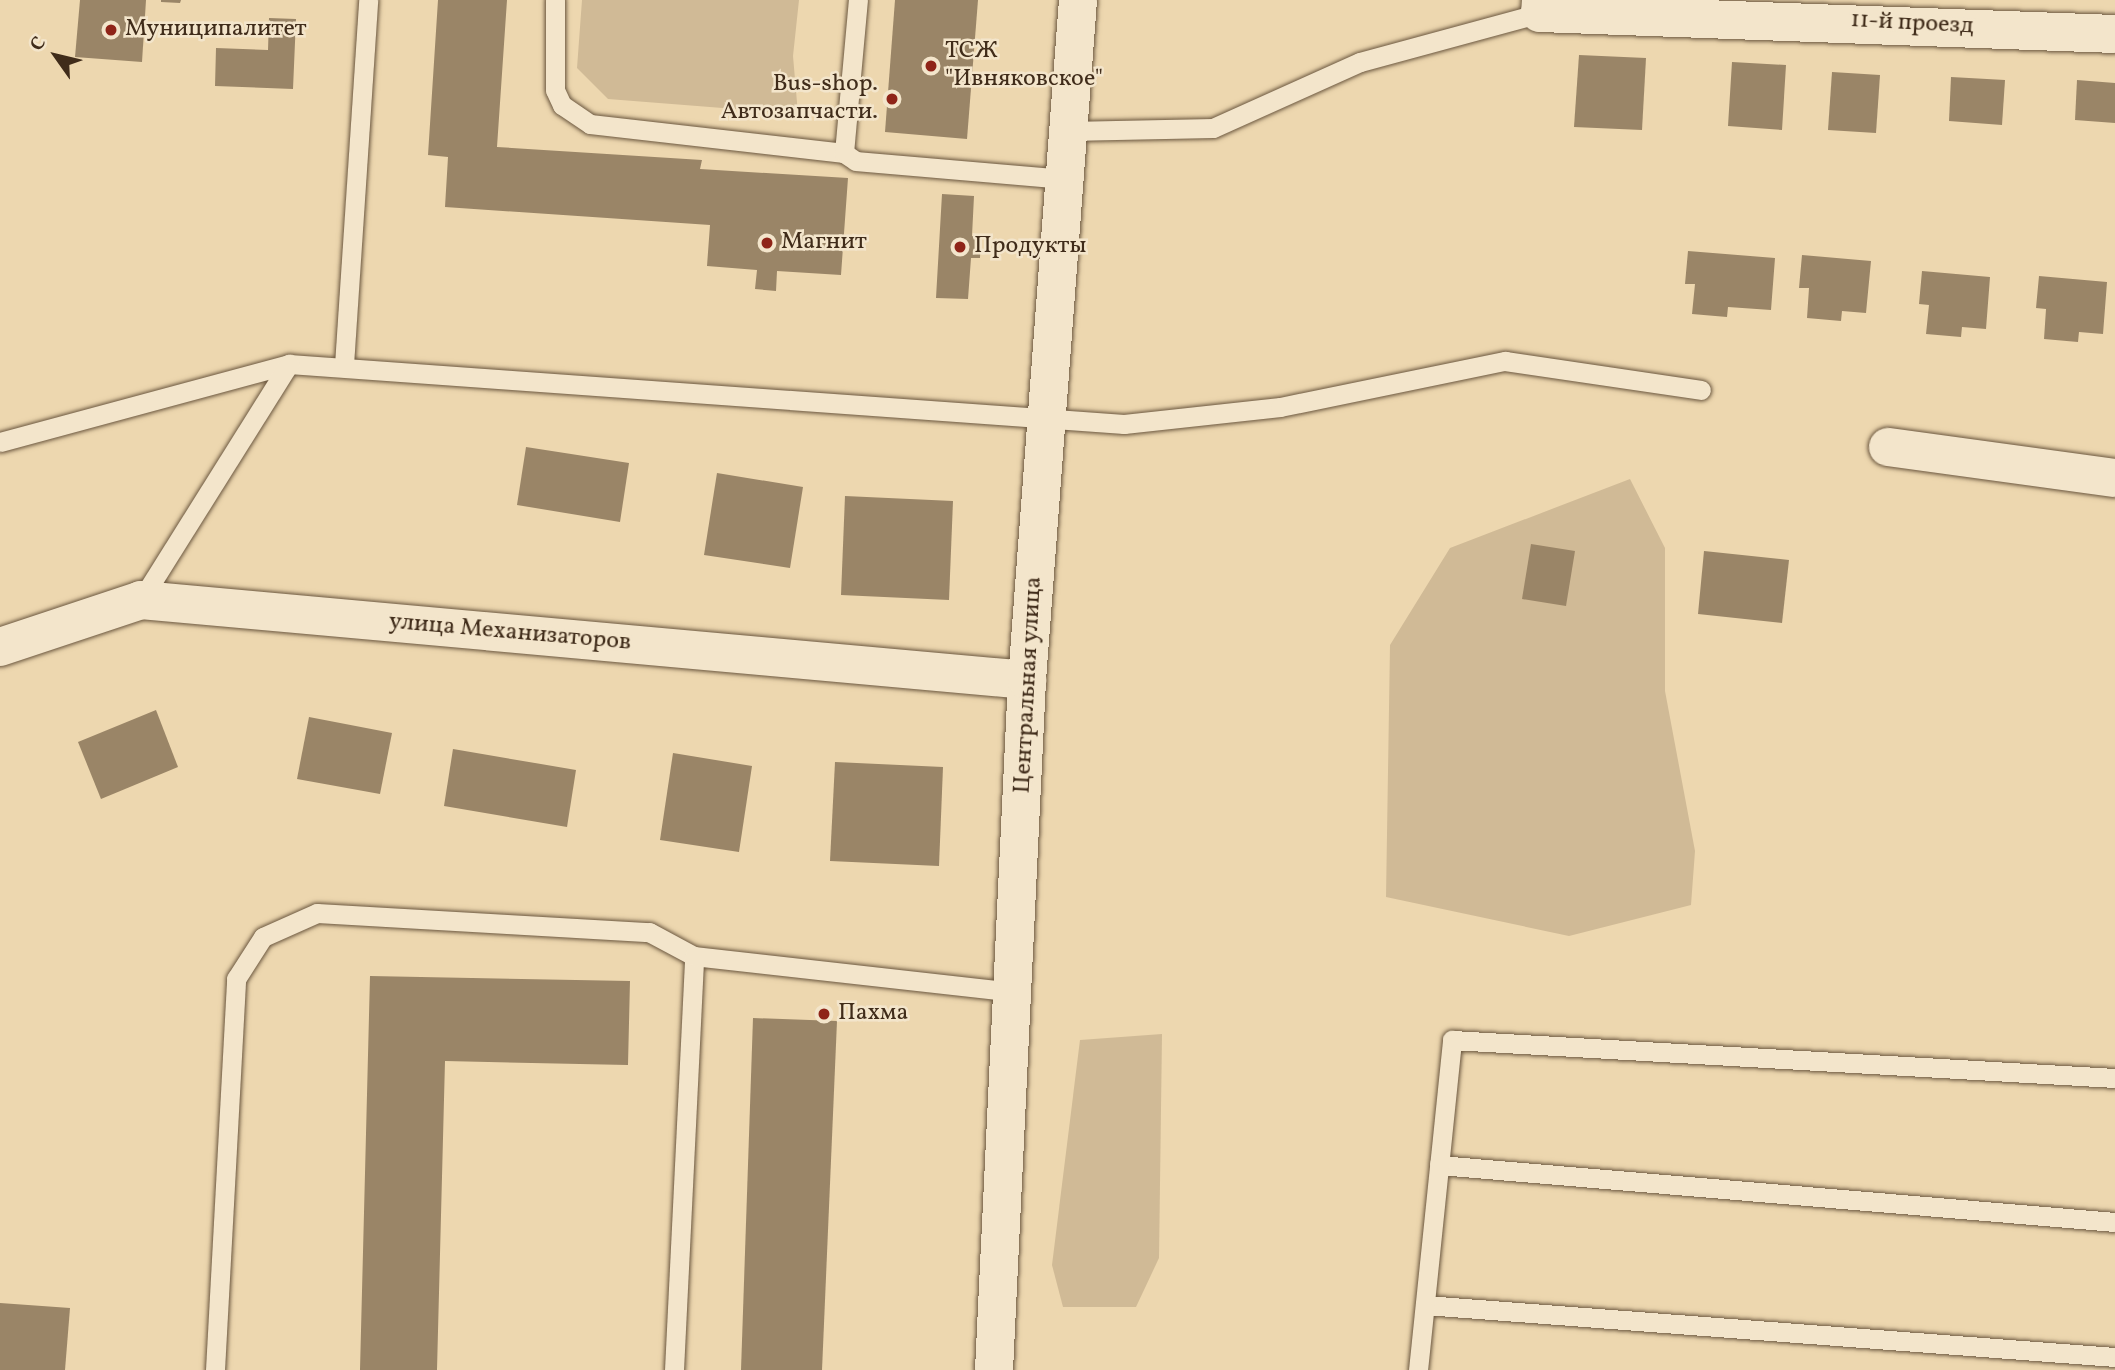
<!DOCTYPE html>
<meta charset="utf-8">
<style>
body{margin:0}
#map{position:relative;width:2115px;height:1370px;overflow:hidden;background:#edd7af;font-family:Vollkorn,serif}
div>[style]{position:absolute}
.green>*{inset:0;background:#d0ba96}
.building>*{inset:0;background:#9a8567}
.roads{filter:drop-shadow(0 0 2px #6b573f) drop-shadow(0 0 2px #6b573f)}
.lane>*{height:19px;margin:-9.5px;padding:0 9.5px;transform-origin:9.5px;border-radius:9.5px;background:#f3e5cb}
.street>*{height:38px;margin:-19px;padding:0 19px;transform-origin:19px;border-radius:19px;background:#f3e5cb}
.secondary>*{height:38px;margin:-19px;padding:0 19px;transform-origin:19px;border-radius:19px;background:#f3e5cb}
.dots>*{width:19px;height:19px;translate:-50% -50%;box-sizing:border-box;border:4px solid #f3e5cb;border-radius:50%}
span{translate:-50% -50%;white-space:nowrap;text-align:center;line-height:1.15;-webkit-text-stroke:5px #f3e5cb;paint-order:stroke}
.street-label{font-size:24px;color:#402c1a}
.poi-label{font-size:24px;color:#402c1a}
.left{translate:0 -50%;text-align:left}
.right{translate:-100% -50%;text-align:right}
.north{position:absolute;left:21px;top:21px;width:70px;height:70px;-webkit-text-stroke:5px #f3e5cb;paint-order:stroke;rotate:304deg;font-size:19px;font-weight:700;line-height:28px;text-align:center;color:#402c1a}
.north::after{content:'';display:block;margin:auto;width:24px;height:32px;background:#402c1a;clip-path:polygon(50% 0,100% 100%,50% 72%,0 100%)}
</style>
<div id="map">
<div class="green">
<i style="clip-path:polygon(582px 0,799px 0,793px 56px,798px 114px,608px 99px,577px 68px)"></i>
<i style="clip-path:polygon(1630px 479px,1665px 548px,1665px 691px,1695px 851px,1691px 905px,1569px 936px,1386px 897px,1390px 645px,1450px 548px)"></i>
<i style="clip-path:polygon(1162px 1034px,1159px 1258px,1136px 1307px,1063px 1307px,1052px 1265px,1080px 1040px)"></i>
</div>
<div class="building">
<i style="clip-path:polygon(80px 0,146px 0,142px 62px,75px 57px)"></i>
<i style="clip-path:polygon(161px 0,181px 0,180px 3px,161px 2px)"></i>
<i style="clip-path:polygon(438px 0,507px 0,497px 147px,702px 160px,700px 169px,848px 178px,841px 275px,777px 271px,776px 291px,755px 289px,757px 270px,707px 266px,710px 225px,445px 207px,448px 157px,428px 155px)"></i>
<i style="clip-path:polygon(895px 0,978px 0,967px 139px,885px 132px)"></i>
<i style="clip-path:polygon(269px 18px,296px 19px,293px 89px,215px 86px,216px 48px,268px 50px)"></i>
<i style="clip-path:polygon(1579px 55px,1646px 58px,1642px 130px,1574px 127px)"></i>
<i style="clip-path:polygon(1732px 62px,1786px 65px,1782px 130px,1728px 126px)"></i>
<i style="clip-path:polygon(1832px 72px,1880px 75px,1876px 133px,1828px 130px)"></i>
<i style="clip-path:polygon(1951px 77px,2005px 80px,2002px 125px,1949px 121px)"></i>
<i style="clip-path:polygon(2077px 80px,2115px 83px,2115px 123px,2075px 120px)"></i>
<i style="clip-path:polygon(942px 194px,974px 196px,972px 236px,981px 236px,980px 258px,971px 258px,968px 299px,936px 298px)"></i>
<i style="clip-path:polygon(1688px 251px,1775px 258px,1771px 310px,1728px 307px,1727px 317px,1692px 314px,1695px 284px,1685px 284px)"></i>
<i style="clip-path:polygon(1802px 255px,1871px 261px,1866px 313px,1842px 311px,1841px 321px,1807px 318px,1809px 288px,1799px 288px)"></i>
<i style="clip-path:polygon(1922px 271px,1990px 277px,1986px 329px,1962px 327px,1961px 337px,1926px 334px,1929px 305px,1919px 304px)"></i>
<i style="clip-path:polygon(2039px 276px,2107px 282px,2103px 334px,2079px 332px,2078px 342px,2044px 339px,2046px 309px,2036px 308px)"></i>
<i style="clip-path:polygon(526px 447px,629px 463px,620px 522px,517px 505px)"></i>
<i style="clip-path:polygon(717px 473px,803px 487px,790px 568px,704px 555px)"></i>
<i style="clip-path:polygon(845px 496px,953px 501px,949px 600px,841px 595px)"></i>
<i style="clip-path:polygon(1531px 544px,1575px 551px,1566px 606px,1522px 599px)"></i>
<i style="clip-path:polygon(1704px 551px,1789px 560px,1782px 623px,1698px 614px)"></i>
<i style="clip-path:polygon(156px 710px,178px 767px,101px 799px,78px 742px)"></i>
<i style="clip-path:polygon(309px 717px,392px 733px,380px 794px,297px 779px)"></i>
<i style="clip-path:polygon(453px 749px,576px 770px,567px 827px,444px 806px)"></i>
<i style="clip-path:polygon(673px 753px,752px 766px,739px 852px,660px 840px)"></i>
<i style="clip-path:polygon(835px 762px,943px 767px,939px 866px,830px 861px)"></i>
<i style="clip-path:polygon(370px 976px,630px 981px,628px 1065px,445px 1061px,437px 1370px,360px 1370px)"></i>
<i style="clip-path:polygon(753px 1018px,837px 1021px,822px 1370px,741px 1370px)"></i>
<i style="clip-path:polygon(0 1303px,70px 1308px,65px 1370px,0 1370px)"></i>
</div>
<div class="roads">
<div class="lane">
<i style="left:555px;top:0;width:90px;rotate:90deg"></i>
<i style="left:555px;top:90px;width:17px;rotate:65deg"></i>
<i style="left:562px;top:105px;width:34px;rotate:34deg"></i>
<i style="left:590px;top:124px;width:256px;rotate:6.5deg"></i>
<i style="left:844px;top:153px;width:14px;rotate:34deg"></i>
<i style="left:856px;top:161px;width:209px;rotate:4.9deg"></i>
<i style="left:1068px;top:131px;width:145px;rotate:-1.2deg"></i>
<i style="left:1213px;top:128px;width:161px;rotate:-24.2deg"></i>
<i style="left:1360px;top:62px;width:187px;rotate:-15.2deg"></i>
<i style="left:844px;top:153px;width:154px;rotate:-84.8deg"></i>
<i style="left:344px;top:365px;width:366px;rotate:-86.2deg"></i>
<i style="left:0;top:442px;width:299px;rotate:-15.1deg"></i>
<i style="left:289px;top:364px;width:837px;rotate:4.11deg"></i>
<i style="left:1124px;top:424px;width:157px;rotate:-6.2deg"></i>
<i style="left:1280px;top:407px;width:230px;rotate:-11.6deg"></i>
<i style="left:1505px;top:361px;width:198px;rotate:8.4deg"></i>
<i style="left:141px;top:600px;width:279px;rotate:-57.9deg"></i>
<i style="left:1439px;top:1165px;width:678px;rotate:4.82deg"></i>
<i style="left:1425px;top:1305px;width:692px;rotate:4.31deg"></i>
<i style="left:215px;top:1370px;width:392px;rotate:-86.9deg"></i>
<i style="left:236px;top:979px;width:50px;rotate:-57.3deg"></i>
<i style="left:263px;top:937px;width:59px;rotate:-24deg"></i>
<i style="left:317px;top:913px;width:333px;rotate:3.3deg"></i>
<i style="left:649px;top:932px;width:51px;rotate:28.1deg"></i>
<i style="left:674px;top:1370px;width:414px;rotate:-87.2deg"></i>
<i style="left:694px;top:956px;width:321px;rotate:6.4deg"></i>
<i style="left:1418px;top:1370px;width:332px;rotate:-84.1deg"></i>
<i style="left:1452px;top:1040px;width:664px;rotate:3.28deg"></i>
</div>
<div class="street">
<i style="left:1541px;top:0;width:13px;rotate:94deg"></i>
<i style="left:1540px;top:13px;width:575px;rotate:2.09deg"></i>
<i style="left:1888px;top:447px;width:229px;rotate:7.8deg"></i>
<i style="left:0;top:647px;width:149px;rotate:-18.4deg"></i>
<i style="left:141px;top:600px;width:890px;rotate:5.16deg"></i>
</div>
<div class="secondary">
<i style="left:994px;top:1370px;width:691px;rotate:-87.26deg"></i>
<i style="left:1027px;top:680px;width:682px;rotate:-85.71deg"></i>
</div>
</div>
<div class="dots">
<i style="left:111px;top:30px;background:#8f2418"></i>
<i style="left:931px;top:66px;background:#8f2418"></i>
<i style="left:892px;top:99px;background:#8f2418"></i>
<i style="left:767px;top:243px;background:#8f2418"></i>
<i style="left:960px;top:247px;background:#8f2418"></i>
<i style="left:824px;top:1014px;background:#8f2418"></i>
</div>
<div class="street-label">
<span style="left:1912px;top:24px;rotate:3deg">11-й проезд</span>
<span style="left:510px;top:633px;rotate:5deg">улица Механизаторов</span>
<span style="left:1029px;top:685px;rotate:-87deg">Центральная улица</span>
</div>
<div class="poi-label">
<span class="left" style="left:125px;top:30px">Муниципалитет</span>
<span class="left" style="left:945px;top:66px">ТСЖ<br>"Ивняковское"</span>
<span class="right" style="left:878px;top:99px">Bus-shop.<br>Автозапчасти.</span>
<span class="left" style="left:781px;top:243px">Магнит</span>
<span class="left" style="left:974px;top:247px">Продукты</span>
<span class="left" style="left:838px;top:1014px">Пахма</span>
</div>
<div class="north">С</div>
</div>
